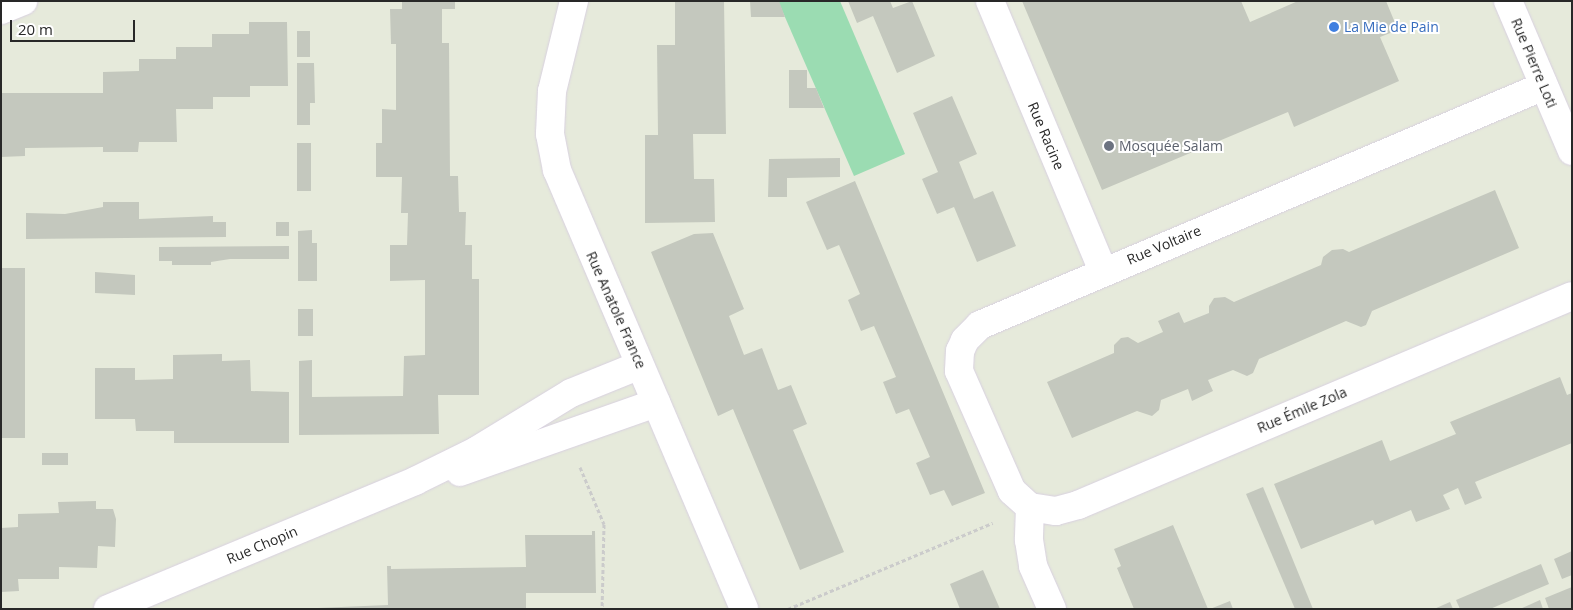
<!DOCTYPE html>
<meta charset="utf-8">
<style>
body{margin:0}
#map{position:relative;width:1573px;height:610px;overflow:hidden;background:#e6eadb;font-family:"Open Sans",sans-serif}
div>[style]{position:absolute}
.green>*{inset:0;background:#9bdcb2}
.building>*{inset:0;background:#c4c8be}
.path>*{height:3px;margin-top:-1.5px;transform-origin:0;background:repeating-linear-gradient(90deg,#cbcbcb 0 4px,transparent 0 6.5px)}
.roads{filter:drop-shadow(0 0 1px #d8d0e0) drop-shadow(0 0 1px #d8d0e0)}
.minor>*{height:28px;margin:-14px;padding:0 14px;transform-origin:14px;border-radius:14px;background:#fff}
.dots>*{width:14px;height:14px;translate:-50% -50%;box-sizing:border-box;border:2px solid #fff;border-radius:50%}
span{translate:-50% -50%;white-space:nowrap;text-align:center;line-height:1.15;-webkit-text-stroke:4px #fff;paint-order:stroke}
.shop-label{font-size:14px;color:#366cbe}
.left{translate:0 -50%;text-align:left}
.street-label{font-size:14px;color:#282828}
.worship-label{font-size:14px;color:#5b616d}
.frame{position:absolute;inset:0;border:2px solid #282828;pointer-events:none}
.scale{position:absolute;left:10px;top:20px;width:125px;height:22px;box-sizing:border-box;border:2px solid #282828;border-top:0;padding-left:6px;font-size:15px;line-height:18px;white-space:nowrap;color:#282828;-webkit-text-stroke:4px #fff;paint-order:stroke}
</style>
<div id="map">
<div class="green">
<i style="clip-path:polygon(778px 1px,840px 1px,905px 154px,854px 176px)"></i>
</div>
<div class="building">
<i style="clip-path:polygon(402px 1px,455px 1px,455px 9px,442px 9px,442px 43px,449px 43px,450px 176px,458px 176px,459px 212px,466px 212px,465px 245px,472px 245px,472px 279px,479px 279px,479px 395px,438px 395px,439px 434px,299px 435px,299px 361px,312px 360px,312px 397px,403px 396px,404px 356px,425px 355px,425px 280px,390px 281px,390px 245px,407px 245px,408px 213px,401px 213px,402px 177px,376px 177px,376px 143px,382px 143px,382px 109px,396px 110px,396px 44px,391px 44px,390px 9px,402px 9px)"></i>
<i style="clip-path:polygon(675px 1px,724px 1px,726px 134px,693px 134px,694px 179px,714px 179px,715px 222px,645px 223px,645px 135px,658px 135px,657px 45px,675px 45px)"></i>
<i style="clip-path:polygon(750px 1px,779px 1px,785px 17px,751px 17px)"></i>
<i style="clip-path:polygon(848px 1px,890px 1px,893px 8px,912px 1px,935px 56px,897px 73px,873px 16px,857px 23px)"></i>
<i style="clip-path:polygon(1022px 1px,1241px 1px,1250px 22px,1298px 1px,1386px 1px,1398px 30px,1380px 37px,1399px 81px,1294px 127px,1288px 112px,1102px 190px)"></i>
<i style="clip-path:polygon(249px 22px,287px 22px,288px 86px,250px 86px,250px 97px,213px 97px,213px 109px,176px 109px,177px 142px,139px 142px,138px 152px,103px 152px,103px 147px,25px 148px,25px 156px,1px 157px,1px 93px,103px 93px,103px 72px,139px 71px,139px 59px,176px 59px,176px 47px,212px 47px,212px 34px,249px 34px)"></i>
<i style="clip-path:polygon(297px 31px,310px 31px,310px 57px,297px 57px)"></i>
<i style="clip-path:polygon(297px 63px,314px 63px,315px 103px,310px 103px,310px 125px,297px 125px)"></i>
<i style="clip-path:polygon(789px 70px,807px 70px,807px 88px,816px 88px,824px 108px,789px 108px)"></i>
<i style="clip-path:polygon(952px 96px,977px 154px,959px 162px,974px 199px,993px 191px,1016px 246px,977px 262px,954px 207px,937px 214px,922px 179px,938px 172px,913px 113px)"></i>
<i style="clip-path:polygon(297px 143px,311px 143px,311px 191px,297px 191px)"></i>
<i style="clip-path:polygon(840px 158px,840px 177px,787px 178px,787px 197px,768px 197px,769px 159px)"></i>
<i style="clip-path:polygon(855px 181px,985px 493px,952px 506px,944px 490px,930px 495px,916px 463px,930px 457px,909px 409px,896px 414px,883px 382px,896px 377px,874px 326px,861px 331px,848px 300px,860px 294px,839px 245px,827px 250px,806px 202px)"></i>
<i style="clip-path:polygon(1495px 190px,1519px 248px,1372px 311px,1366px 325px,1361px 327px,1346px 321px,1259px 359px,1253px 373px,1247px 376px,1233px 370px,1208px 380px,1213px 391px,1192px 401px,1188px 389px,1161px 400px,1159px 410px,1152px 416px,1137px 411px,1072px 438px,1047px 382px,1114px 353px,1114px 345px,1121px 338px,1128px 337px,1138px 343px,1163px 332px,1158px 321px,1179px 312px,1184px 323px,1209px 313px,1209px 306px,1214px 298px,1225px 297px,1234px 302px,1321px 265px,1323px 257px,1332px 250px,1343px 249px,1349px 252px)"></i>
<i style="clip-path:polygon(103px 202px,139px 202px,139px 219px,213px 216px,213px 222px,226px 222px,226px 237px,26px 239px,26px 213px,65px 214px,103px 207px)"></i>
<i style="clip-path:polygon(276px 222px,289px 222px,289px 236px,276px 236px)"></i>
<i style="clip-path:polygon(312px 230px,312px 243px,317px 243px,317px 281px,298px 281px,298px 231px)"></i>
<i style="clip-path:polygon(713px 233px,744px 309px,729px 316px,744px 355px,762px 348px,778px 390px,791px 385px,807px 424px,793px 430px,844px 552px,800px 570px,733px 409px,718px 416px,651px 252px,694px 234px)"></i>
<i style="clip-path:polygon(289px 246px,289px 259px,230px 259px,211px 262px,211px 265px,172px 265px,172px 261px,159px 261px,159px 247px)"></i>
<i style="clip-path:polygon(1px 268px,25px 268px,25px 438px,1px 438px)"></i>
<i style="clip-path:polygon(95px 272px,135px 275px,135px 295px,95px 293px)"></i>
<i style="clip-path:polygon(298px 309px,313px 309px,313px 336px,298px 336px)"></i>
<i style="clip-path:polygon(222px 354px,222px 361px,250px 360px,251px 391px,289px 392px,289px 443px,174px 443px,174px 431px,136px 431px,135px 419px,95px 419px,95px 368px,135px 368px,135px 380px,173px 379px,173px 355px)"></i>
<i style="clip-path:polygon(1560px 377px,1567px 395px,1572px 393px,1572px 443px,1475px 482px,1482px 498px,1465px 505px,1458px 488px,1443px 495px,1450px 509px,1416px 522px,1411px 510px,1375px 525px,1373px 520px,1301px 549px,1274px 484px,1382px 440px,1390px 461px,1456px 434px,1450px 422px)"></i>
<i style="clip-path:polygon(42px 453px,68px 453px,68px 465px,42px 465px)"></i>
<i style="clip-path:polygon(1263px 487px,1284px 538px,1313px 609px,1295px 609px,1246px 494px)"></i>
<i style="clip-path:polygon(96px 501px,96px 509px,113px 509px,116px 519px,115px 547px,98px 546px,97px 568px,59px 567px,59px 579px,18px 579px,19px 591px,1px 592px,1px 528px,18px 527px,18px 514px,59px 513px,58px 502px)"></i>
<i style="clip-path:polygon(1173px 525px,1208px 609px,1134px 609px,1117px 568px,1121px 566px,1114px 549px)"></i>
<i style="clip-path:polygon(592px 531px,595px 531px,596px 593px,526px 593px,526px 609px,294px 609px,388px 605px,387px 566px,391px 566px,391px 569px,526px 567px,525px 535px,592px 535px)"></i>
<i style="clip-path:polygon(1572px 551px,1572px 575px,1562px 579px,1554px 559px)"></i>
<i style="clip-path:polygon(1541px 564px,1549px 584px,1490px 609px,1460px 609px,1456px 600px)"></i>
<i style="clip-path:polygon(983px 570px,1000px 609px,960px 609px,950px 584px)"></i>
<i style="clip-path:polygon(1572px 587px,1572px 609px,1549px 609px,1545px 598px)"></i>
<i style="clip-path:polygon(1540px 600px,1543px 609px,1520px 609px)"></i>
<i style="clip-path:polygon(1230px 601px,1233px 609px,1210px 609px)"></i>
<i style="clip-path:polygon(1450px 602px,1453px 609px,1434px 609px)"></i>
</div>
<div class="path">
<i style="left:580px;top:467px;width:62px;rotate:67.2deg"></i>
<i style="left:604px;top:524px;width:85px;rotate:91.3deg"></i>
<i style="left:788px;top:609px;width:222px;rotate:-22.8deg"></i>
</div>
<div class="roads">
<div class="minor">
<i style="left:574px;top:1px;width:93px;rotate:103.7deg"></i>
<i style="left:552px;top:91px;width:43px;rotate:92.7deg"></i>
<i style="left:550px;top:134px;width:37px;rotate:79deg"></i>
<i style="left:557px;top:170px;width:477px;rotate:66.9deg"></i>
<i style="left:990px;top:1px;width:293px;rotate:67.3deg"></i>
<i style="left:1508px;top:1px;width:163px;rotate:66.9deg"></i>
<i style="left:1px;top:10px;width:24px;rotate:-22deg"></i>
<i style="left:1544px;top:86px;width:613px;rotate:157.03deg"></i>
<i style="left:980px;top:325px;width:21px;rotate:135deg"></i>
<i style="left:965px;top:340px;width:12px;rotate:114deg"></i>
<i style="left:960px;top:351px;width:20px;rotate:93deg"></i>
<i style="left:959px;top:371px;width:131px;rotate:66.2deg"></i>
<i style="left:1012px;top:491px;width:24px;rotate:42deg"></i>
<i style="left:1030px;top:507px;width:26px;rotate:9deg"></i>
<i style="left:1056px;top:511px;width:23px;rotate:-15deg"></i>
<i style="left:1078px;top:505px;width:536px;rotate:-22.93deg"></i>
<i style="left:460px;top:472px;width:208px;rotate:-19.4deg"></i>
<i style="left:1030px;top:507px;width:33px;rotate:92deg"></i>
<i style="left:1029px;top:540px;width:26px;rotate:81deg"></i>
<i style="left:1033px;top:566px;width:47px;rotate:66.2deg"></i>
<i style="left:108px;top:609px;width:333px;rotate:-22.6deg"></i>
<i style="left:415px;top:481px;width:68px;rotate:-26.2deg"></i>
<i style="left:476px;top:451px;width:111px;rotate:-31.4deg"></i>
<i style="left:571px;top:393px;width:74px;rotate:-22.1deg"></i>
</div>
</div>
<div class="dots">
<i style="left:1334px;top:27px;background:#3f7fe0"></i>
<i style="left:1109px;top:146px;background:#6b7280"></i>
</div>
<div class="shop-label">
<span class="left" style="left:1344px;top:27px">La Mie de Pain</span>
</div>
<div class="street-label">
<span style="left:1534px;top:63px;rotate:67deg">Rue Pierre Loti</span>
<span style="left:1046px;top:136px;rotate:67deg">Rue Racine</span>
<span style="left:1164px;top:245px;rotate:-23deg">Rue Voltaire</span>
<span style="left:616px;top:310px;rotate:66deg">Rue Anatole France</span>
<span style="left:1302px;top:410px;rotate:-23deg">Rue Émile Zola</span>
<span style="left:262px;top:545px;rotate:-23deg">Rue Chopin</span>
</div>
<div class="worship-label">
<span class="left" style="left:1119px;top:146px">Mosquée Salam</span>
</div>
<div class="frame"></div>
<div class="scale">20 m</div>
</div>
